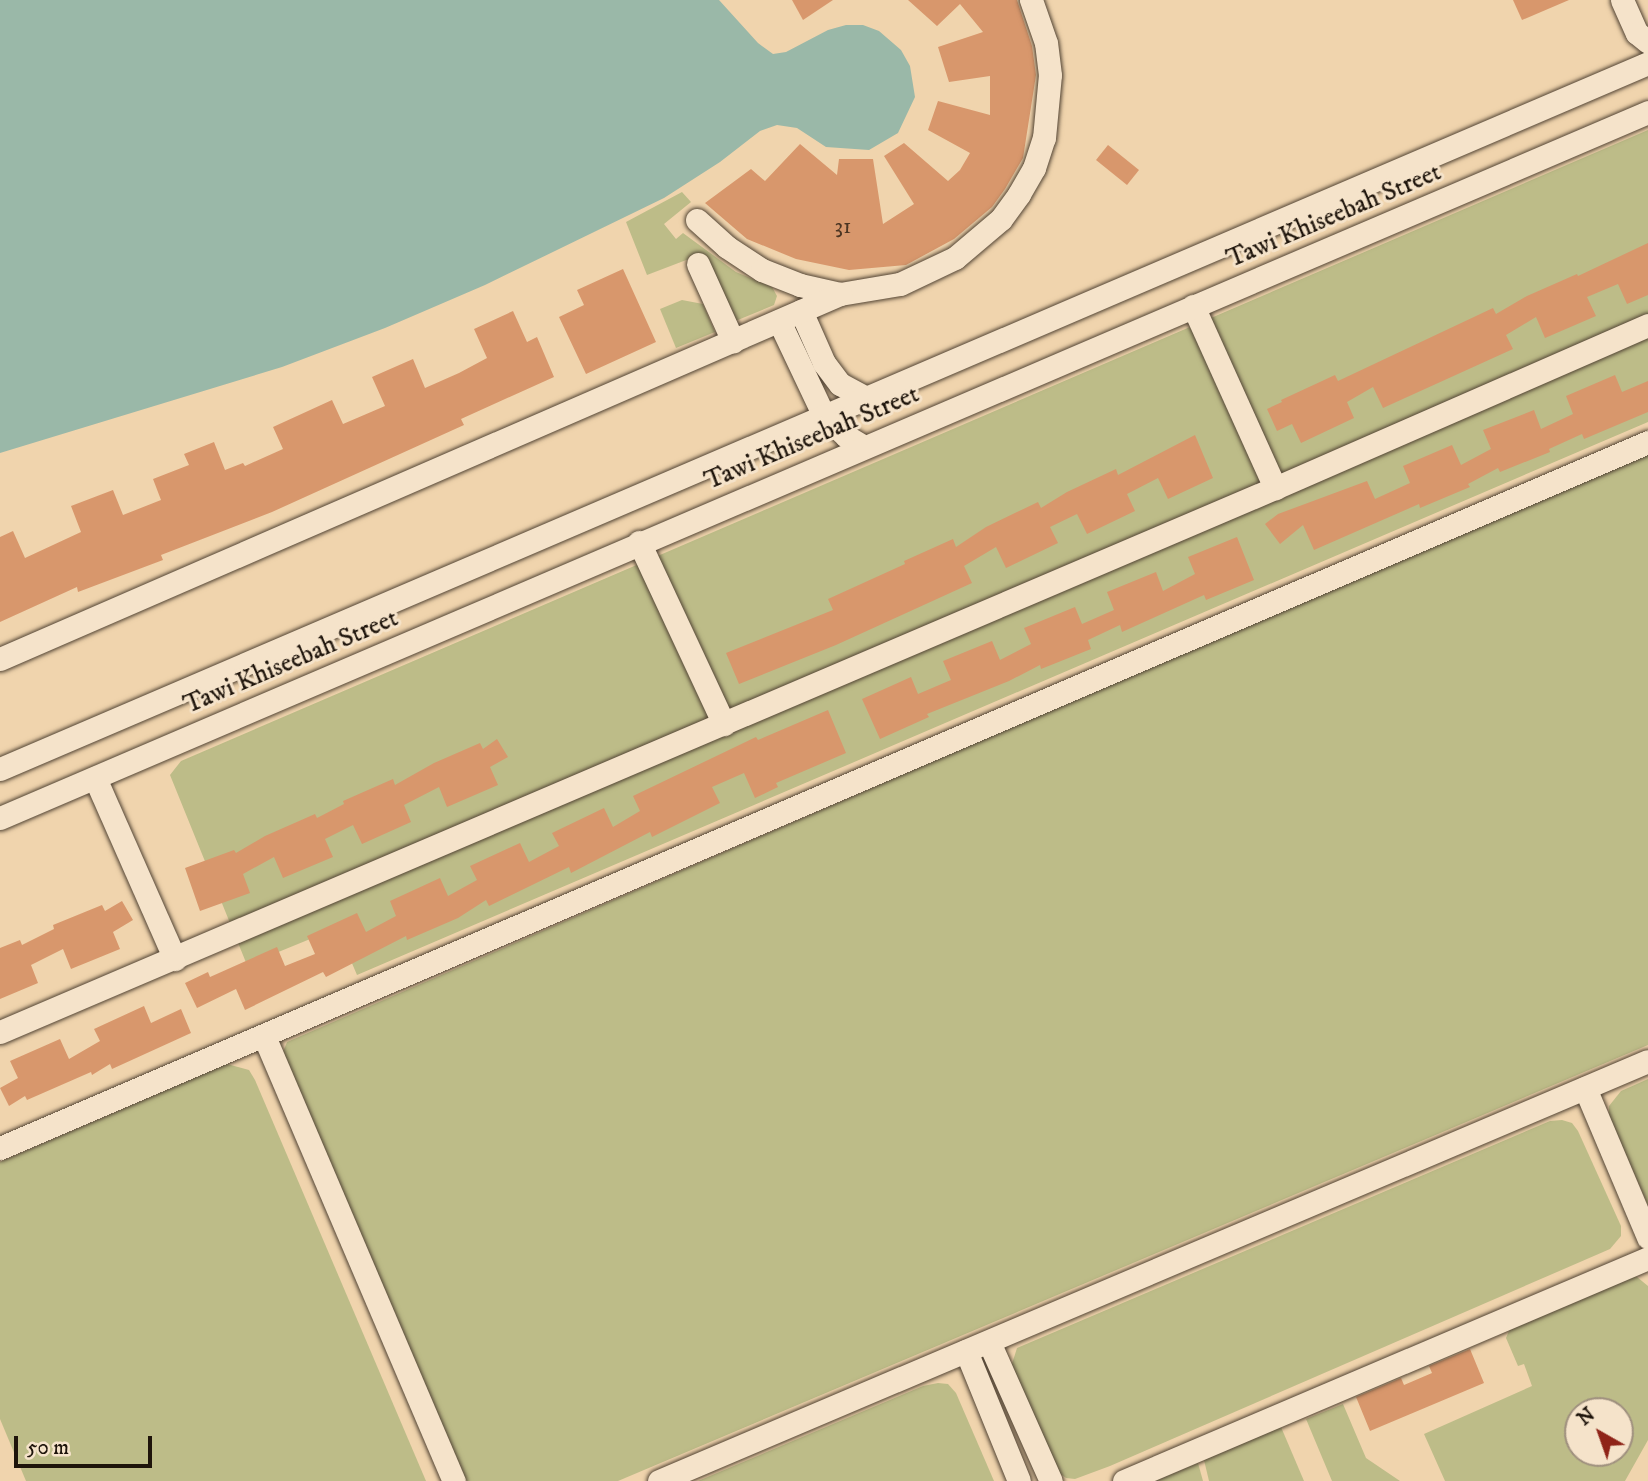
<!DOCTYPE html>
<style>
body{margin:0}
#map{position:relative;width:1648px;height:1481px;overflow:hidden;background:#f0d4ad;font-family:"IM FELL DW Pica",serif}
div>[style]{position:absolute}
.green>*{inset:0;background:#bdbc88}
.water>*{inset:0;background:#9ab8a8}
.building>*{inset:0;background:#d8976c}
.roads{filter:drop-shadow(0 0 2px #524434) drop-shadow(0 0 2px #524434)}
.minor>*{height:23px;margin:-11.5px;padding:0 11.5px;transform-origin:11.5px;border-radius:11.5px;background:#f5e3ca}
span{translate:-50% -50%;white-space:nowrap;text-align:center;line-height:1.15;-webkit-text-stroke:6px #f5e3ca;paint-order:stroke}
.number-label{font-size:23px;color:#4c3523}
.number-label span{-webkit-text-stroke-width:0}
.street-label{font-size:26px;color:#1e140b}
.north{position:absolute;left:1564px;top:1397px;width:70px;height:70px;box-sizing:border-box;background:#f5e3ca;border:2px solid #9f907e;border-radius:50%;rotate:320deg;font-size:19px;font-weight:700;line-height:28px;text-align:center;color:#1e140b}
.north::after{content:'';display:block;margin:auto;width:24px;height:32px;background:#8f2418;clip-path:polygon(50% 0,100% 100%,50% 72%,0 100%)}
.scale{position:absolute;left:14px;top:1436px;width:138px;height:32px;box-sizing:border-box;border:4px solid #1e140b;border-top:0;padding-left:9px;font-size:21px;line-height:24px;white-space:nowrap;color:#1e140b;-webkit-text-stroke:5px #f5e3ca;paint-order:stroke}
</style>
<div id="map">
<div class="green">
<i style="clip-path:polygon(1648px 130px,1648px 422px,357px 975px,337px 928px,247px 965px,170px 775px,181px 761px)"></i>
<i style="clip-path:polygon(682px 192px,691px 202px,664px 224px,676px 239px,683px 233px,736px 272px,772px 287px,777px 296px,774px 305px,733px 322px,702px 254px,647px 275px,626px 222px)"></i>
<i style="clip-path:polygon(682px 300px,703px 304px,715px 332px,676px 348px,660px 309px)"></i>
<i style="clip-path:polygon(1648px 451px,1648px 1045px,618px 1481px,463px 1481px,283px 1052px,287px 1042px)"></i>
<i style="clip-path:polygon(227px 1064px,249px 1070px,255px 1080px,426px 1481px,26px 1481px,0 1419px,0 1162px)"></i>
<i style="clip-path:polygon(1648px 1079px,1648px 1205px,1609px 1116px,1609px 1106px,1621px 1091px)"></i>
<i style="clip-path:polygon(1562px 1120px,1572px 1123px,1578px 1131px,1621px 1226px,1621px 1236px,1610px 1249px,1110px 1466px,1075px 1479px,1066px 1478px,1055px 1470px,1011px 1367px,1017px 1348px,1550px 1121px)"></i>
<i style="clip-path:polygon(evenodd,1626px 1275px,1637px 1277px,1648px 1286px,1648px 1440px,1625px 1481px,1445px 1481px,1424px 1434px,1532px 1386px,1524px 1364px,1518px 1366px,1506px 1338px,1511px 1326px,1626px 1275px,1578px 1411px,1620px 1411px,1620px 1453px,1578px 1453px,1578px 1411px)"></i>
<i style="clip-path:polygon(938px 1383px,948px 1384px,956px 1393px,994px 1481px,698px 1481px,923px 1386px)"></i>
<i style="clip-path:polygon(1343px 1404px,1366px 1458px,1400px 1481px,1332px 1481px,1306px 1419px)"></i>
<i style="clip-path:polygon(1281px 1427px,1304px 1481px,1209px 1481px,1204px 1460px)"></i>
<i style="clip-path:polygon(1198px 1463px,1203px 1481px,1155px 1481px)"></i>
</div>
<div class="water">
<i style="clip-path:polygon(0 0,719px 0,758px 43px,773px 54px,786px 52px,828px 30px,846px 25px,863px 25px,879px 31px,901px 50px,910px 66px,915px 97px,898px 133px,869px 150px,826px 147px,797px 128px,777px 125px,760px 131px,720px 162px,664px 198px,485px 285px,385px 328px,282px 367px,0 453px)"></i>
</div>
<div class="building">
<i style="clip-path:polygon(792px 0,833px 0,803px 20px)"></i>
<i style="clip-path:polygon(908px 0,1017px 0,1032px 46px,1036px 75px,1023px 158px,1005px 189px,992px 207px,954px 239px,906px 265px,849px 270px,796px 259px,747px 239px,705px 203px,751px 169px,765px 181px,800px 144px,837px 175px,839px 159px,873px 159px,883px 224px,914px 204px,884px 156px,904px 143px,948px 181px,960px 170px,970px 153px,928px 130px,938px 101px,990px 115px,990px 76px,949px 82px,938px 47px,983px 32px,960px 4px,937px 26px)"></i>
<i style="clip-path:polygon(1513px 0,1569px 0,1522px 20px)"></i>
<i style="clip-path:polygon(1108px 145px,1139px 170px,1127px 185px,1096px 160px)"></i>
<i style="clip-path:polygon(1648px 243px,1648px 295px,1627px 304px,1618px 284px,1587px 297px,1596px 316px,1545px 338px,1536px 317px,1506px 335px,1513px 349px,1383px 408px,1373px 387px,1347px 402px,1354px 418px,1301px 443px,1292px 424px,1277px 431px,1267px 409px,1282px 402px,1281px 400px,1335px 375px,1338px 381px,1493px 308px,1496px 314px,1527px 296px,1577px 274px,1578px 276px)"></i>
<i style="clip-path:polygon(623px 269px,656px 342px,586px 374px,559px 317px,584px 305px,577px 290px)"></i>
<i style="clip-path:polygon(513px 311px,527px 342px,537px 337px,554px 377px,461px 419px,464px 425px,272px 512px,161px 555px,163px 560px,78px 592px,77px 587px,0 622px,0 537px,13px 531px,25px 558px,81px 532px,71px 506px,113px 490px,123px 515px,161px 500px,153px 479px,189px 465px,184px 454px,214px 442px,225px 470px,243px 463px,245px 466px,283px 449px,273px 427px,332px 400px,343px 424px,385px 406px,372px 377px,413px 359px,425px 388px,459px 373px,487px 358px,474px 329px)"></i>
<i style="clip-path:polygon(1615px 375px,1622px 392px,1648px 381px,1648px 412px,1584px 439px,1582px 434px,1549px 449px,1550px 452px,1500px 472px,1498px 468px,1468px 484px,1470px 487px,1420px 508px,1419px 504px,1314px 550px,1303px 525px,1280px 544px,1265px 524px,1278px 514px,1367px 481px,1375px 499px,1410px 483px,1403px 466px,1452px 445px,1461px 465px,1491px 449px,1483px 430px,1534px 410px,1541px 429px,1573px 414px,1566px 396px)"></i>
<i style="clip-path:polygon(1195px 435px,1213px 478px,1168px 499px,1158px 478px,1127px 494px,1135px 511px,1087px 534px,1077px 514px,1050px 527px,1058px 543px,1006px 568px,996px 547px,964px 566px,972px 583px,836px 645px,739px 684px,726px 653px,833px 610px,828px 599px,905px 564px,904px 561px,953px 539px,956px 547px,986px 527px,1038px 502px,1041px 508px,1067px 492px,1116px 469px,1118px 475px)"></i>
<i style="clip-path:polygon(1237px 537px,1254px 580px,1206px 600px,1204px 595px,1122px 632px,1120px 625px,1088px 640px,1091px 649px,1041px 669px,1040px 665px,1009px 681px,927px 714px,929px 717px,880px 739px,862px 699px,911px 677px,918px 694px,951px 680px,943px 661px,992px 641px,1000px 660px,1031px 644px,1024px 628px,1075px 607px,1082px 624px,1114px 610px,1107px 592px,1156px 572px,1163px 591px,1195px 574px,1188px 557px)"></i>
<i style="clip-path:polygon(828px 710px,846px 753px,776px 783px,778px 787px,755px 798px,744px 773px,712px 787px,720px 803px,652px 837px,650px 832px,571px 873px,569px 867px,489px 906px,486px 900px,458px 918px,407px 940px,406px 936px,326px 977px,323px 972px,245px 1010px,236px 989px,197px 1008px,185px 983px,208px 972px,210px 977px,277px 947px,285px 966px,315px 954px,307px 936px,357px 913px,366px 932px,396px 916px,390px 901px,440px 878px,448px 896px,477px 880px,470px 866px,520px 843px,529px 862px,559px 846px,552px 833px,604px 808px,613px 827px,640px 811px,633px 796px,756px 737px,758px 740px)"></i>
<i style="clip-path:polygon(497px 739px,508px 757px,490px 767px,498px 785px,447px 807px,439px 787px,404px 805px,411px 822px,362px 844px,353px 825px,325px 839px,333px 857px,283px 878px,274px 857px,243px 874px,250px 893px,200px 911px,185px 868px,234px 850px,236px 853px,265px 836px,315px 814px,317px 818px,344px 804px,343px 801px,393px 779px,395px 785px,434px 763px,480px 743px,483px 749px)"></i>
<i style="clip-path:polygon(122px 901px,133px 920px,113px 932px,120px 949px,71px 969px,63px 949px,31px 965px,38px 983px,0 999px,0 948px,20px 940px,22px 945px,54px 929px,53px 925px,102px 905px,105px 911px)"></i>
<i style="clip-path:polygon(144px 1006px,151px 1023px,181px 1009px,191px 1033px,112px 1069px,110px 1064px,92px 1075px,91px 1072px,27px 1100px,25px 1096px,9px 1106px,0 1088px,18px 1078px,10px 1061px,60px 1039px,69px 1059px,100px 1041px,94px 1029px)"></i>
<i style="clip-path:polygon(1470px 1349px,1484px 1383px,1370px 1431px,1356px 1397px,1401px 1378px,1404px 1385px,1432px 1373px,1429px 1366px)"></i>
</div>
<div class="roads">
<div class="minor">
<i style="left:1622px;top:0;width:36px;rotate:66deg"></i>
<i style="left:1637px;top:33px;width:14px;rotate:39deg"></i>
<i style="left:697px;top:220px;width:40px;rotate:42deg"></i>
<i style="left:727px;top:247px;width:42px;rotate:33.3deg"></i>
<i style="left:762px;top:270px;width:41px;rotate:21.5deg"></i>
<i style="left:800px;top:285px;width:41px;rotate:12.7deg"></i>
<i style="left:840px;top:294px;width:61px;rotate:-9.5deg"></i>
<i style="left:900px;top:284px;width:61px;rotate:-25.3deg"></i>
<i style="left:955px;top:258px;width:60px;rotate:-40.3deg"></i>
<i style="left:1001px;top:219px;width:31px;rotate:-54deg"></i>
<i style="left:1019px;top:194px;width:30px;rotate:-60deg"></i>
<i style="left:1034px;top:168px;width:32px;rotate:-72deg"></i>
<i style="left:1044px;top:138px;width:63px;rotate:-84.6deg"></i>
<i style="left:1050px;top:75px;width:32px;rotate:-97deg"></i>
<i style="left:1046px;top:43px;width:46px;rotate:-109.2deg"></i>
<i style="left:698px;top:264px;width:85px;rotate:65.6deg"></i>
<i style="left:1193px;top:306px;width:200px;rotate:65.7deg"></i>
<i style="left:801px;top:311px;width:57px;rotate:66.1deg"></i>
<i style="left:824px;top:363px;width:26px;rotate:53deg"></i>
<i style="left:840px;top:384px;width:30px;rotate:28deg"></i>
<i style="left:779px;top:321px;width:105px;rotate:64.7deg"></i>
<i style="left:824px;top:416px;width:30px;rotate:42deg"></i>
<i style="left:846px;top:436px;width:21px;rotate:31deg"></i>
<i style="left:639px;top:542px;width:201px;rotate:65deg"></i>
<i style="left:0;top:659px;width:916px;rotate:-23.49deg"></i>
<i style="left:0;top:769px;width:1793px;rotate:-23.19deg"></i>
<i style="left:95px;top:778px;width:198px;rotate:66.2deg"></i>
<i style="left:0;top:818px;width:1793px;rotate:-23.19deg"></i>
<i style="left:0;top:1032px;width:1386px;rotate:-23.11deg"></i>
<i style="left:1275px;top:488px;width:407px;rotate:-23.6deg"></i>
<i style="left:264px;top:1036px;width:484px;rotate:66.9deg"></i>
<i style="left:1585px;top:1088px;width:162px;rotate:67.1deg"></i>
<i style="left:0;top:1148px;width:1793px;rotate:-23.19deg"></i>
<i style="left:989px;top:1342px;width:152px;rotate:66deg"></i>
<i style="left:966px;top:1351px;width:140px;rotate:67.8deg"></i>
<i style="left:659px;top:1481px;width:1074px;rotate:-23.01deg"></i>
<i style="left:1124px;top:1481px;width:569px;rotate:-23.05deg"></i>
</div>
</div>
<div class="number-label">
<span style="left:843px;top:227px">31</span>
</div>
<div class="street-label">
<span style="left:1334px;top:216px;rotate:-23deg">Tawi Khiseebah Street</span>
<span style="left:812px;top:438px;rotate:-23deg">Tawi Khiseebah Street</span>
<span style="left:291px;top:662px;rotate:-23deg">Tawi Khiseebah Street</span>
</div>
<div class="north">N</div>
<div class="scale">50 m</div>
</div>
